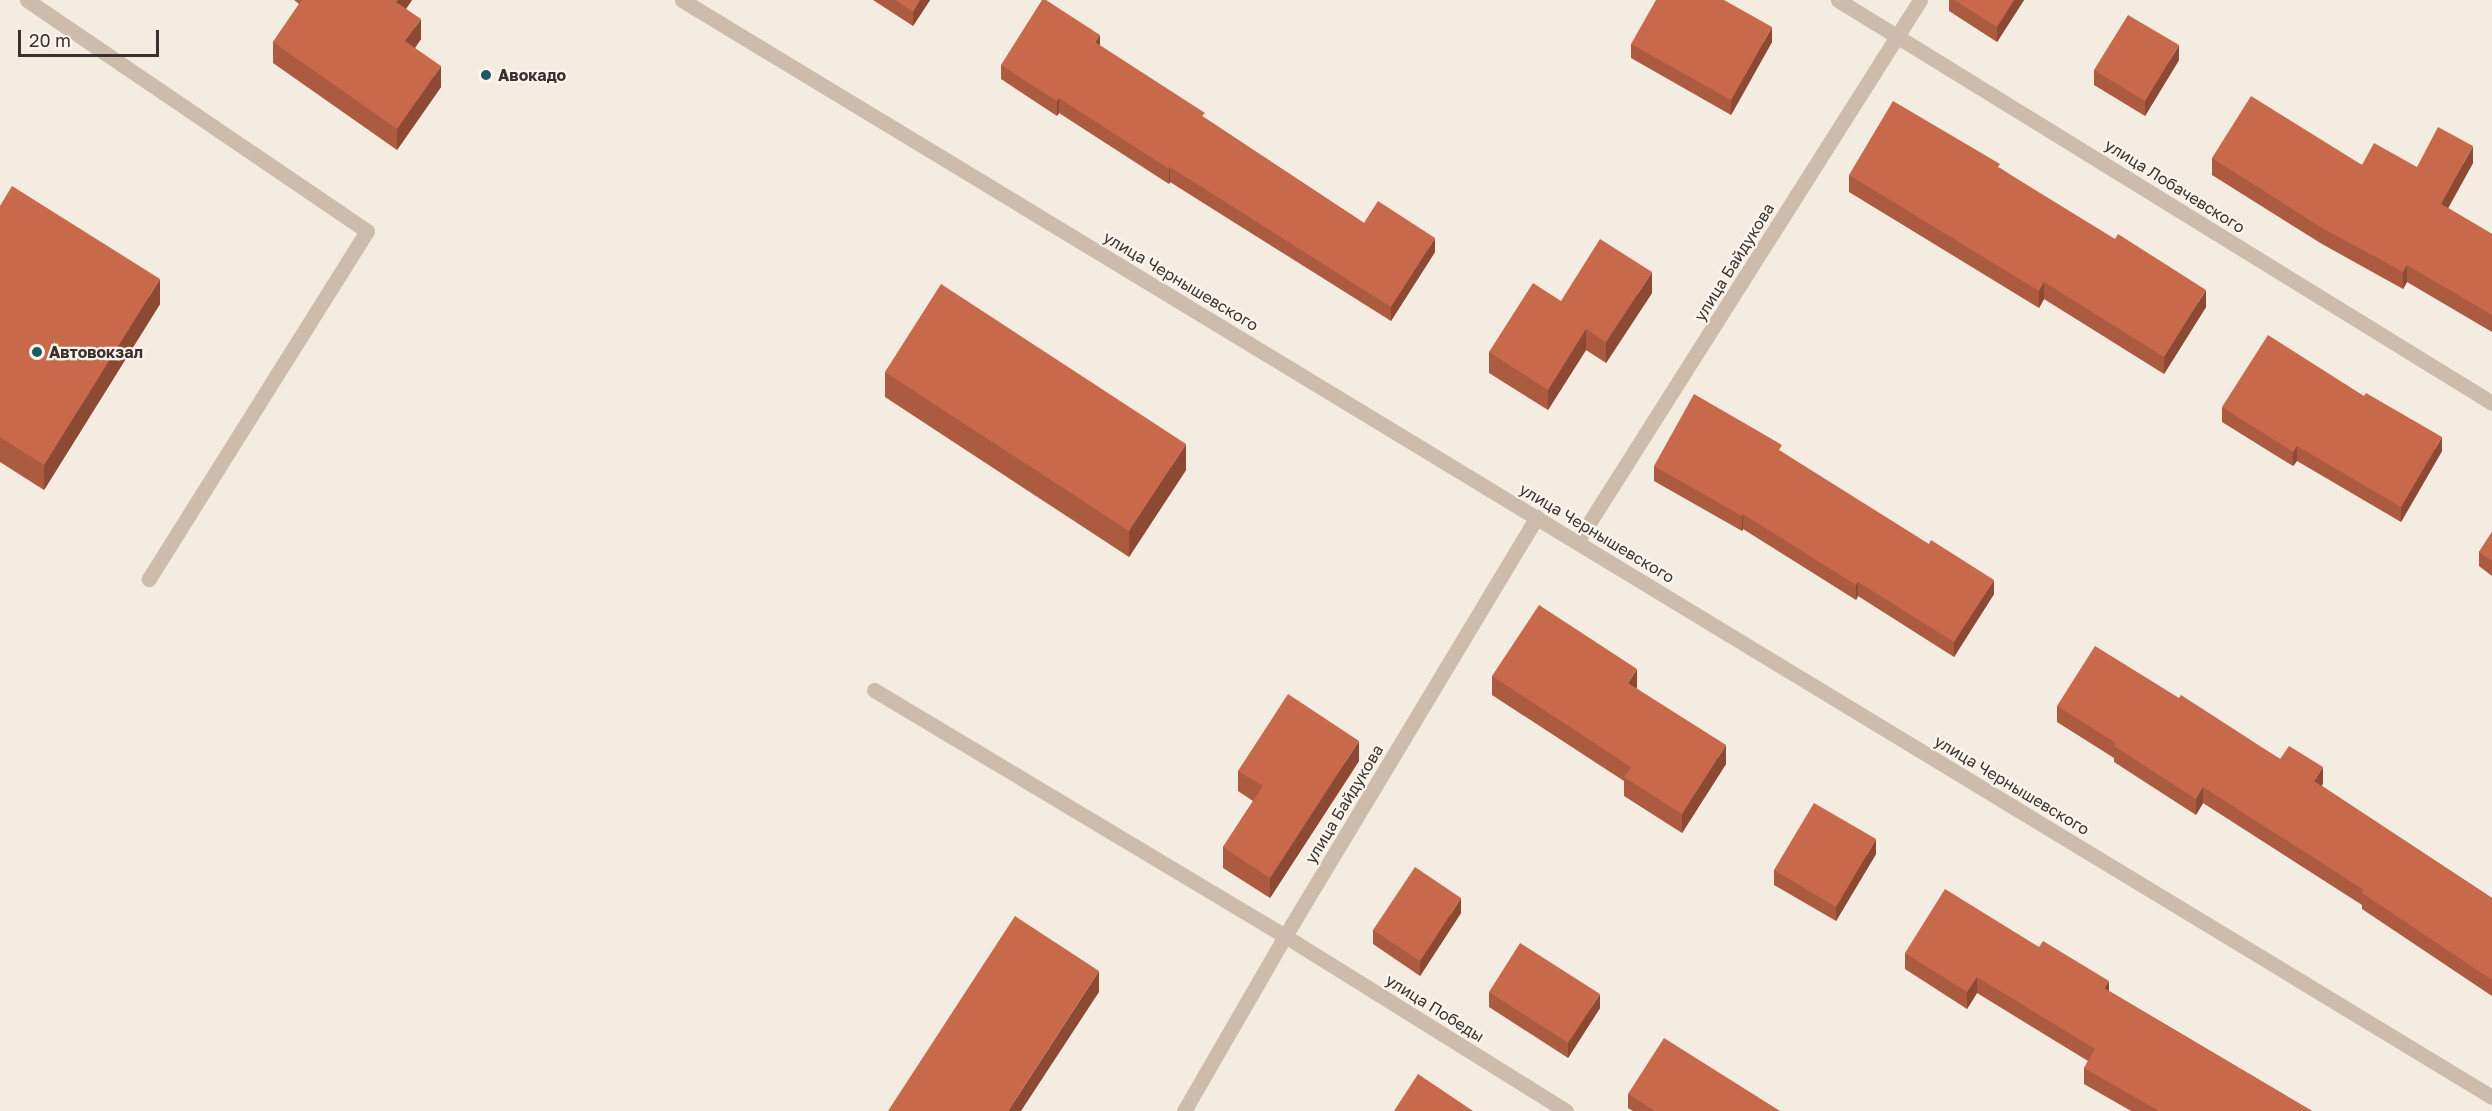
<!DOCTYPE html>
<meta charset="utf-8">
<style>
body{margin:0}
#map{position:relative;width:2492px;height:1111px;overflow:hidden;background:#f4ebe1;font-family:"Golos Text",sans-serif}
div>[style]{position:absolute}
.service>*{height:15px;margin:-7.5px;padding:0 7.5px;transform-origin:7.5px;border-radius:7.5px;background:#cdbbac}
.minor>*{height:15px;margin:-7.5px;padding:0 7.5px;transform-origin:7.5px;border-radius:7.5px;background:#cdbbac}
.wall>*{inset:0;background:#ac5a40}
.shaded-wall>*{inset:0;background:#8c4a34}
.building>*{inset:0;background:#c8694b}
.dots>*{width:16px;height:16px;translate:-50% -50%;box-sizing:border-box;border:3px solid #fbf5ee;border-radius:50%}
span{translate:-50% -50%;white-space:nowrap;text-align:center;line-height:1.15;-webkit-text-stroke:4.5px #fbf5ee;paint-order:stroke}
.poi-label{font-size:16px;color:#3b302b;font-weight:700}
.left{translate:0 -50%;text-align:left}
.street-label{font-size:16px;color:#3b302b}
.scale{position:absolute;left:18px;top:30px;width:141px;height:27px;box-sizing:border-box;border:3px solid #3b302b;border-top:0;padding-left:8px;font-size:18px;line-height:21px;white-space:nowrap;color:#3b302b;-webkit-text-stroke:4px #fbf5ee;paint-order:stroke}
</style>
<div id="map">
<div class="service">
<i style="left:27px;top:0;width:411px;rotate:34.2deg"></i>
<i style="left:367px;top:231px;width:411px;rotate:122.1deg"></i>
<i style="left:874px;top:690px;width:479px;rotate:30.9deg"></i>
</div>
<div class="minor">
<i style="left:682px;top:0;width:2116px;rotate:31.22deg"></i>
<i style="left:1838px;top:0;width:768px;rotate:31.64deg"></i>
<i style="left:1577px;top:542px;width:641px;rotate:-57.67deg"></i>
<i style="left:1285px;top:936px;width:331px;rotate:31.9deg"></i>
<i style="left:1184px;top:1111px;width:202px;rotate:-60deg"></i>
<i style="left:1285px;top:936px;width:489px;rotate:-59deg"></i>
</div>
<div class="wall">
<i style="clip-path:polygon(294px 0,412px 0,406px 9px,421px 39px,415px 48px,441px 87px,397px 150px,273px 63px,273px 42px,299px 4px)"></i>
<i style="clip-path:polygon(873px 0,930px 0,913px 26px)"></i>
<i style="clip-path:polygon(1949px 0,2024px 0,1997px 42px,1949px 11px)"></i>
<i style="clip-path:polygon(1772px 42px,1731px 115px,1631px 58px,1631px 44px)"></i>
<i style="clip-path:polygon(1100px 46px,1205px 118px,1364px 223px,1435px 252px,1391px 321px,1170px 182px,1169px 184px,1059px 113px,1057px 116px,1001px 79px,1001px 65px)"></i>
<i style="clip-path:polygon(2179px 60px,2145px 116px,2094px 85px,2094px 70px)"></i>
<i style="clip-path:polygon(2212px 158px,2417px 167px,2473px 163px,2448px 208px,2492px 234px,2492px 332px,2407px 282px,2403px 289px,2322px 244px,2212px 175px)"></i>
<i style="clip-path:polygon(2000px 168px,2206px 307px,2164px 374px,2044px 299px,2039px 308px,1849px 192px,1849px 175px)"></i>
<i style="clip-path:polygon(0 206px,160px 304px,44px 490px,0 462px)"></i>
<i style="clip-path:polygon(1652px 293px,1606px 363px,1586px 350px,1548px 410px,1489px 373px,1489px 352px,1561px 301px)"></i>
<i style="clip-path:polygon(885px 372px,1186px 470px,1129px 557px,885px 397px)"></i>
<i style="clip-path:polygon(2222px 407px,2442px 451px,2401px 522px,2297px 461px,2293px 466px,2222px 422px)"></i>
<i style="clip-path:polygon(1782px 452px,1994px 594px,1954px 657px,1858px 596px,1856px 600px,1743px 529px,1742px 531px,1654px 481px,1654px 466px)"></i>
<i style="clip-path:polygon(2492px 532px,2492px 576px,2479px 566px,2479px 552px)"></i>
<i style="clip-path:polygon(1492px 676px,1637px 687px,1636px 688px,1726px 764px,1682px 833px,1624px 796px,1624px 781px,1492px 695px)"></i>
<i style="clip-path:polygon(2179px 698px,2280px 759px,2323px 783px,2322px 786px,2492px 898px,2492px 996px,2362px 909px,2362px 905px,2203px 803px,2196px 815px,2114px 762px,2114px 758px,2057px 722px,2057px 706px)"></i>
<i style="clip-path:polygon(1359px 761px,1270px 898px,1223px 868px,1223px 847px,1253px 801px,1238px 791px,1238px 771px)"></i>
<i style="clip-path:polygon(1876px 854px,1836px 921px,1774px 885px,1774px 870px)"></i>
<i style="clip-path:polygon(1461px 913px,1420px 976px,1373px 944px,1373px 930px)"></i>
<i style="clip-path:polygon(1905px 953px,2109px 991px,2312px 1111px,2131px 1111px,2084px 1084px,2084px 1068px,2088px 1061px,1977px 993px,1967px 1009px,1905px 969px)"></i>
<i style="clip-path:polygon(1489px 992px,1600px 1008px,1568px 1058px,1489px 1007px)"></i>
<i style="clip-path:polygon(1628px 1094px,1780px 1111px,1633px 1111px,1628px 1108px)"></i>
</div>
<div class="shaded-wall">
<i style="clip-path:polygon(398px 0,412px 0,396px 23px,396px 2px)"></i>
<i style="clip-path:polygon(920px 0,930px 0,913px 26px,913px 12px)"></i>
<i style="clip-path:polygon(2014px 0,2024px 0,1997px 42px,1997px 27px)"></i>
<i style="clip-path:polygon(421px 19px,421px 39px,405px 62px,405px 41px)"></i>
<i style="clip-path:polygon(1772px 27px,1772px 42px,1731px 115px,1731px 100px)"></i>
<i style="clip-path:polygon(1100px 35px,1100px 49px,1095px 42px)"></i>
<i style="clip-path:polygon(2179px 45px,2179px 60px,2145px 116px,2145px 101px)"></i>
<i style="clip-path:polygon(441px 66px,441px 87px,397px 150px,397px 129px)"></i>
<i style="clip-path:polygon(1059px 98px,1059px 113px,1057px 116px,1057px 101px)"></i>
<i style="clip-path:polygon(2473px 146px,2473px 163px,2441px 221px,2441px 204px)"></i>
<i style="clip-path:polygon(1170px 167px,1170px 182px,1169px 184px,1169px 169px)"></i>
<i style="clip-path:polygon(1435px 238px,1435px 252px,1391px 321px,1391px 307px)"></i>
<i style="clip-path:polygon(2407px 265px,2407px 282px,2403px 289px,2403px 272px)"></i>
<i style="clip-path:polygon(1652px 272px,1652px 293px,1606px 363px,1606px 342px)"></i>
<i style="clip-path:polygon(160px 279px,160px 304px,44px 490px,44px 465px)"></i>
<i style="clip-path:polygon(2044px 282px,2044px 299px,2039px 308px,2039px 291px)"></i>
<i style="clip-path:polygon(2206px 290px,2206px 307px,2164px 374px,2164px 357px)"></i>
<i style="clip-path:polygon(1586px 329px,1586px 350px,1548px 410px,1548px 390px)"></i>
<i style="clip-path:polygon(2442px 437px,2442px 451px,2401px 522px,2401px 507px)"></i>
<i style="clip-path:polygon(1186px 444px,1186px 470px,1129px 557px,1129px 531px)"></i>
<i style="clip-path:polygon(2297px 446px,2297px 461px,2293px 466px,2293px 452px)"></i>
<i style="clip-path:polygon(1743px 514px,1743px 529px,1742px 531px,1742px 516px)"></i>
<i style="clip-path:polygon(1994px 580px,1994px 594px,1954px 657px,1954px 642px)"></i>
<i style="clip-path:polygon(1858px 582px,1858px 596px,1856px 600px,1856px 585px)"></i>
<i style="clip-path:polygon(1637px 669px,1637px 687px,1628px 701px,1628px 683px)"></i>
<i style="clip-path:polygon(1359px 741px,1359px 761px,1270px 898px,1270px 878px)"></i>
<i style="clip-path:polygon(1726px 745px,1726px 764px,1682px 833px,1682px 814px)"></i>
<i style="clip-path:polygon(2323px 767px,2323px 783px,2314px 797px,2314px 781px)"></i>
<i style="clip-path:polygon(2203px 787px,2203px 803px,2196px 815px,2196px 799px)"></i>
<i style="clip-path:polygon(1876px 839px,1876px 854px,1836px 921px,1836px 907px)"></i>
<i style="clip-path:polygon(1461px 898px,1461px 913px,1420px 976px,1420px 961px)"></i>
<i style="clip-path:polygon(1099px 971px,1099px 992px,1021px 1111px,1008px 1111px)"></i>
<i style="clip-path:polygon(1977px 977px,1977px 993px,1967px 1009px,1967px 992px)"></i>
<i style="clip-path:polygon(2109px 981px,2109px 997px,2104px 988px)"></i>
<i style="clip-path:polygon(1600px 994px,1600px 1008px,1568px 1058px,1568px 1043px)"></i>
</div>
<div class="building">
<i style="clip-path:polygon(302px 0,398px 0,396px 2px,421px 19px,405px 41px,441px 66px,397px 129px,273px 42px)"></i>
<i style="clip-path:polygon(895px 0,920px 0,913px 12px)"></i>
<i style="clip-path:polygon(1042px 0,1046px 0,1100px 35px,1095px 42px,1205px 113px,1202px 116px,1364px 223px,1378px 201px,1435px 238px,1391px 307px,1170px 167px,1169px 169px,1059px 98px,1057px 101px,1001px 65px)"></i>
<i style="clip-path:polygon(1656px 0,1724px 0,1772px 27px,1731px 100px,1631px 44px)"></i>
<i style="clip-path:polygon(1954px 0,2014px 0,1997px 27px)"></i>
<i style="clip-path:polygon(2128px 15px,2179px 45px,2145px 101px,2094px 70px)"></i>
<i style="clip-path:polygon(2251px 96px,2362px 165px,2374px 143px,2417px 167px,2438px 127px,2473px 146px,2441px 204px,2492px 234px,2492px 315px,2407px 265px,2403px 272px,2322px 228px,2212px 158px)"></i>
<i style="clip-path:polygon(1893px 101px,2000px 164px,1998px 167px,2115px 239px,2118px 234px,2206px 290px,2164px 357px,2044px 282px,2039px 291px,1849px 175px)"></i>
<i style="clip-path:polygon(12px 186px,160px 279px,44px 465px,0 437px,0 206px)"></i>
<i style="clip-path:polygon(1600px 239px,1652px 272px,1606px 342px,1586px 329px,1548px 390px,1489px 352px,1533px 283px,1561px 301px)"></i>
<i style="clip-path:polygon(941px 284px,1186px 444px,1129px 531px,885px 372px)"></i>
<i style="clip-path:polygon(2268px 335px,2364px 396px,2366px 393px,2442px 437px,2401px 507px,2297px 446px,2293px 452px,2222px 407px)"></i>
<i style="clip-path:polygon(1694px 394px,1782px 445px,1779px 450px,1929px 544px,1931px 540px,1994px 580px,1954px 642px,1858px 582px,1856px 585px,1743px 514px,1742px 516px,1654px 466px)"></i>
<i style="clip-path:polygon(2492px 532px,2492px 561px,2479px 552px)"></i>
<i style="clip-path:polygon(1539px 605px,1637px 669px,1628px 683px,1726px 745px,1682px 814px,1624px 777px,1631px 767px,1492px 676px)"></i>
<i style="clip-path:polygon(2095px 646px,2179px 698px,2181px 695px,2280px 759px,2289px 746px,2323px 767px,2314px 781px,2492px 898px,2492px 980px,2362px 893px,2364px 890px,2203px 787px,2196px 799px,2114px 746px,2116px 743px,2057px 706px)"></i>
<i style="clip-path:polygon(1288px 694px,1359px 741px,1270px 878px,1223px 847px,1263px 786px,1238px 771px)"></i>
<i style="clip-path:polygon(1814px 803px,1876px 839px,1836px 907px,1774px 870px)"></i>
<i style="clip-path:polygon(1415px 867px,1461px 898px,1420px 961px,1373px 930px)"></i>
<i style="clip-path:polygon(1945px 889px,2039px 947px,2043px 941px,2109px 981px,2104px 988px,2312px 1111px,2159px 1111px,2084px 1068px,2095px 1049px,1977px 977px,1967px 992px,1905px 953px)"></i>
<i style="clip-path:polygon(1015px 916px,1099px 971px,1008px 1111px,888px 1111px)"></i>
<i style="clip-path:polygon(1520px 943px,1600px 994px,1568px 1043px,1489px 992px)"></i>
<i style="clip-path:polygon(1664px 1038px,1780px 1111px,1655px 1111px,1628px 1094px)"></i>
<i style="clip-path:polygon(1418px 1074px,1473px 1111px,1394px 1111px)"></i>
</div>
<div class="dots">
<i style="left:486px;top:75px;background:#1f5a5e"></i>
<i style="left:37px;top:352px;background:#1f5a5e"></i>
</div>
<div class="poi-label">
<span class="left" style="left:498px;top:75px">Авокадо</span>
<span class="left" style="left:49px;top:352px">Автовокзал</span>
</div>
<div class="street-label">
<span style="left:2175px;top:186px;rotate:32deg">улица Лобачевского</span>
<span style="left:1734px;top:262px;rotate:-58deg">улица Байдукова</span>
<span style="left:1181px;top:281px;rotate:31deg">улица Чернышевского</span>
<span style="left:1597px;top:533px;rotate:31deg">улица Чернышевского</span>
<span style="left:2012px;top:785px;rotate:31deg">улица Чернышевского</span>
<span style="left:1344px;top:804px;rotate:-59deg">улица Байдукова</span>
<span style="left:1435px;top:1008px;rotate:32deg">улица Победы</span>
</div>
<div class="scale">20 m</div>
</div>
